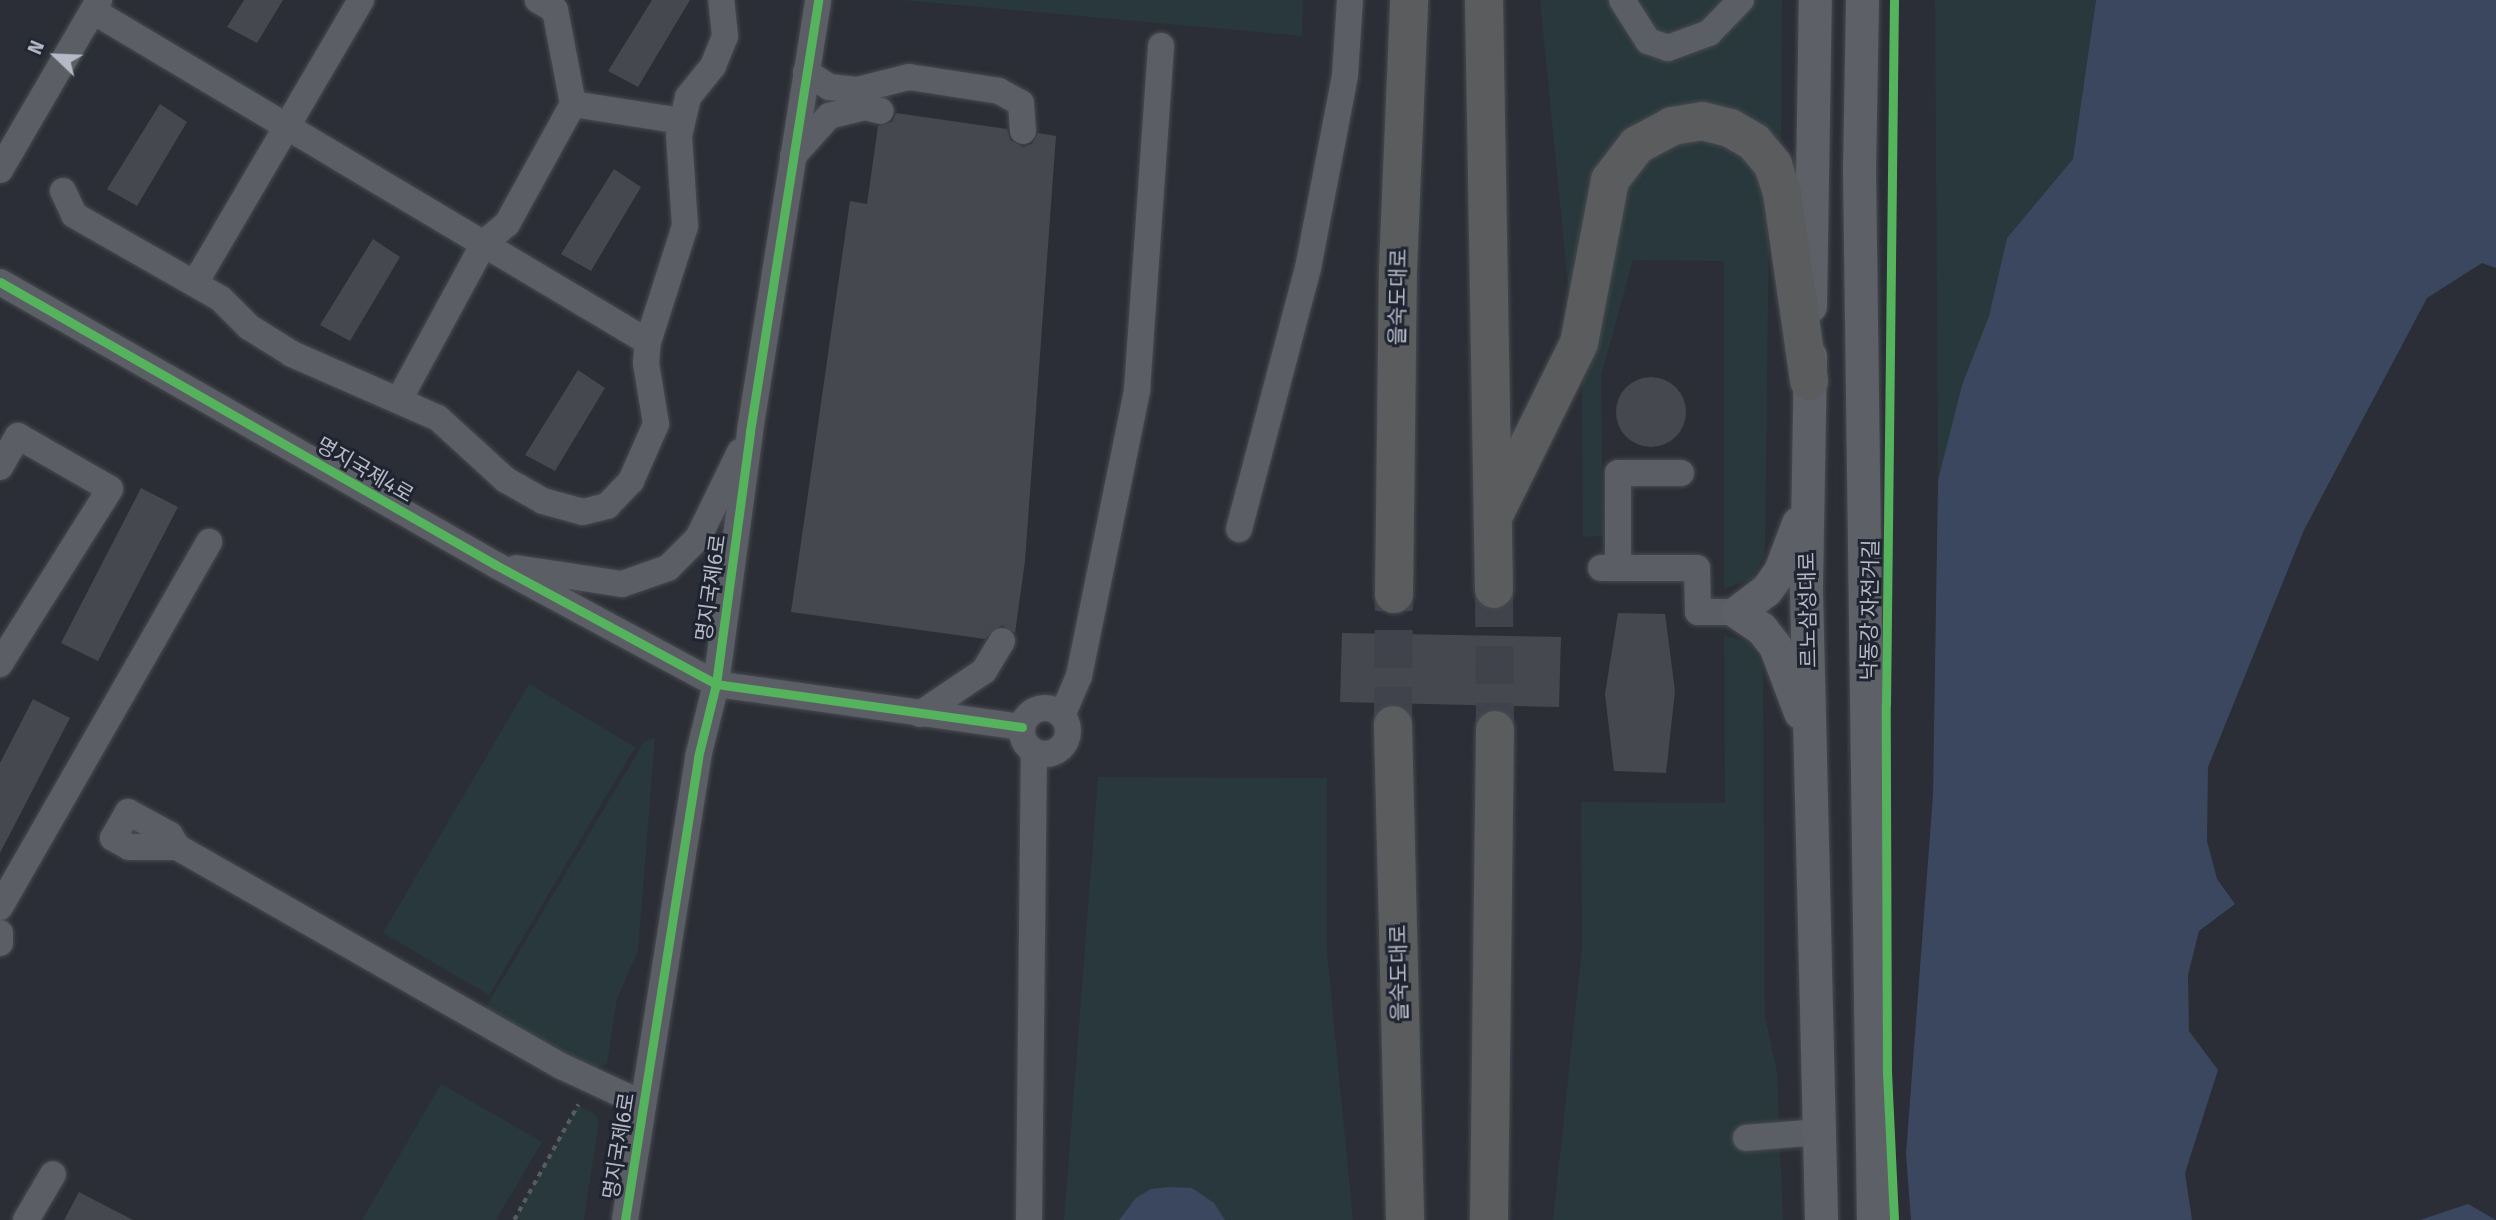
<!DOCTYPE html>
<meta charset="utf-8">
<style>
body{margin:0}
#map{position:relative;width:2496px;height:1220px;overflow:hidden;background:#2b2e36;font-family:"Fira Sans","Noto Sans KR",sans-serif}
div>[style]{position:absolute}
.green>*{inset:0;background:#29383c}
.water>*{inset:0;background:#3b475f}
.building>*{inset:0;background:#45484f}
.round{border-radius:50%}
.highway-tunnel>*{height:38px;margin-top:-19px;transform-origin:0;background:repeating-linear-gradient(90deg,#40434c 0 38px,transparent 0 57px)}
.path>*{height:3.5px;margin-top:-1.75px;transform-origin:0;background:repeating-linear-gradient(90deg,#585c62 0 5px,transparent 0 10px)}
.roads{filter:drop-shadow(0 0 2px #474a4f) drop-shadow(0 0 2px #474a4f)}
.minor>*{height:26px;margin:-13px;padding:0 13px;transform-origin:13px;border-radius:13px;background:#5b5e65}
.minor>.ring{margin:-13px;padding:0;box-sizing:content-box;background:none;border:26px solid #5b5e65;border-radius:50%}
.major>*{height:33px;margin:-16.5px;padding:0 16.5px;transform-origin:16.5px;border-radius:16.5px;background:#5d6067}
.highway>*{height:38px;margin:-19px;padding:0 19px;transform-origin:19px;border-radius:19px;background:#5a5c5e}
.cycleway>*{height:9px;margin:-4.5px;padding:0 4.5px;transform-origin:4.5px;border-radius:4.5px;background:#56b35d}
span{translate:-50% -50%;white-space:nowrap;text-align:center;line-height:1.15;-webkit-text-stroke:6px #1f2431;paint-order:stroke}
.street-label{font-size:21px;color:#b6bac7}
.north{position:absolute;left:21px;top:21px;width:70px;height:70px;-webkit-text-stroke:5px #1f2431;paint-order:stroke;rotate:293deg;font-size:19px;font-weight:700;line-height:28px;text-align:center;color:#b6bac7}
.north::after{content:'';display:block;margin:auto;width:24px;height:32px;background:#b6bac7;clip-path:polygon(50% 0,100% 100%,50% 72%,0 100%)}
</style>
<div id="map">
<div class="green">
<i style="clip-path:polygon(903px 0,1303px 0,1302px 36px)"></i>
<i style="clip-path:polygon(1540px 0,1782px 0,1781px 165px,1769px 148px,1647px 128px,1570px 306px)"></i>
<i style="clip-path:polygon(1935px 0,2096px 0,2073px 159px,2007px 238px,1989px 316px,1962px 385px,1938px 480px)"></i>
<i style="clip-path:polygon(1685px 131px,1756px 158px,1769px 227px,1765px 555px,1752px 579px,1724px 589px,1724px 261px,1633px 260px,1601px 376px,1603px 536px,1583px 537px,1582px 382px,1618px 182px)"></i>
<i style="clip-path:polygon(1724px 635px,1751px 643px,1763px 669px,1765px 1016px,1777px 1072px,1783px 1220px,1553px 1220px,1582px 948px,1581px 802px,1725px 803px)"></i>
<i style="clip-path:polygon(529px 684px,635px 747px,489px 995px,383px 933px)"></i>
<i style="clip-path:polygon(655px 738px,638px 950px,617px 999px,607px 1064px,592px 1069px,485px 1009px,644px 742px)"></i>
<i style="clip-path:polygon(1098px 777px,1327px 778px,1327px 951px,1353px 1220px,1064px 1220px)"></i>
<i style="clip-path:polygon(441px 1084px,542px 1142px,496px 1220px,362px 1220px)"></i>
<i style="clip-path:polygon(578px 1105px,595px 1114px,599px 1121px,584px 1220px,514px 1220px)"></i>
</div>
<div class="water">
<i style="clip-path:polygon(2096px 0,2496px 0,2496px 268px,2482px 263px,2427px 298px,2304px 530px,2208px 767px,2207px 841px,2217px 879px,2235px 904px,2199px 931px,2188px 975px,2189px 1031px,2218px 1070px,2185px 1173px,2192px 1220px,1911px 1220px,1906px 1154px,1933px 795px,1938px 480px,1962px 385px,1989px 316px,2007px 238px,2073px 159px)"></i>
<i style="clip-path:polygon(1169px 1187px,1192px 1188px,1214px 1203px,1225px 1220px,1119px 1220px,1136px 1198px,1151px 1189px)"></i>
<i style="clip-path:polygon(2468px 1204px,2496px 1220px,2420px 1220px)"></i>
</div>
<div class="building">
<i style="clip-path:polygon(244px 0,283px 0,257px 43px,227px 27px)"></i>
<i style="clip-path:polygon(652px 0,690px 0,638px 87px,608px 71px)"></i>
<i style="clip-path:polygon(160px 104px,187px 122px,137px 206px,107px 189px)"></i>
<i style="clip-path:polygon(896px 113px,1007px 129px,1010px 140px,1023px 147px,1032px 144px,1038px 133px,1056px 136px,1025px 561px,1015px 633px,1002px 625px,985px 639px,791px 612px,850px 201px,867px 204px,878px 126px,892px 122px)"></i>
<i style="clip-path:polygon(614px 169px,641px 187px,591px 271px,561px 254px)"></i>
<i style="clip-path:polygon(373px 239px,400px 257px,350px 341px,320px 325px)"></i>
<i style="clip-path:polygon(578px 370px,605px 388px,555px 471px,525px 455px)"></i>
<i class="round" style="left:1616px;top:377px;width:70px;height:70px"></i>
<i style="clip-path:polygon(141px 488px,178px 507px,98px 661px,61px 643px)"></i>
<i style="clip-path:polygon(1618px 613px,1665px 614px,1675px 691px,1666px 773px,1614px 771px,1605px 694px)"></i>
<i style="clip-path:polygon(1342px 633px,1561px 637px,1559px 707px,1340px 702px)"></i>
<i style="clip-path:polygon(33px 699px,70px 718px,0 853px,0 763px)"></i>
<i style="clip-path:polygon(79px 1192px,133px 1220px,64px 1220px)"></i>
</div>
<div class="highway-tunnel">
<i style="left:1494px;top:589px;width:141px;rotate:89.6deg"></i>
<i style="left:1393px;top:725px;width:131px;rotate:-89.6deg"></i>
</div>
<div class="path">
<i style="left:514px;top:1220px;width:132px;rotate:-60.9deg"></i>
</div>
<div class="roads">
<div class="minor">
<i style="left:1622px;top:0;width:49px;rotate:57.6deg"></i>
<i style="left:1648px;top:41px;width:21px;rotate:19deg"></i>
<i style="left:1668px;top:48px;width:44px;rotate:-20.1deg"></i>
<i style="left:1709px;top:33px;width:46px;rotate:-45.9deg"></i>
<i style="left:93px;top:11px;width:646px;rotate:30.81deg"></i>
<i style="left:806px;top:72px;width:27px;rotate:33deg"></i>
<i style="left:829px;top:87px;width:28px;rotate:6deg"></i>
<i style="left:857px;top:90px;width:54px;rotate:-14deg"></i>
<i style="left:909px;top:77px;width:91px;rotate:8.8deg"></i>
<i style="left:999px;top:91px;width:25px;rotate:29deg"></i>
<i style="left:1021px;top:103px;width:28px;rotate:86deg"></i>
<i style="left:573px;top:104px;width:110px;rotate:8.9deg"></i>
<i style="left:793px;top:156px;width:54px;rotate:-48deg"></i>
<i style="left:829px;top:116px;width:37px;rotate:-14deg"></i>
<i style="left:865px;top:107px;width:16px;rotate:14deg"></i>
<i style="left:0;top:170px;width:197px;rotate:-59.8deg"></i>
<i style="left:63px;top:191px;width:26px;rotate:65deg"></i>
<i style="left:74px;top:215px;width:169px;rotate:29.7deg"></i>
<i style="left:221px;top:299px;width:40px;rotate:45deg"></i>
<i style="left:249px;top:327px;width:51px;rotate:32.1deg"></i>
<i style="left:292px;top:354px;width:159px;rotate:23.7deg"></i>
<i style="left:438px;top:418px;width:92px;rotate:42.4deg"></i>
<i style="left:506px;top:480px;width:43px;rotate:29.6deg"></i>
<i style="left:543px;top:501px;width:41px;rotate:15.4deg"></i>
<i style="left:583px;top:512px;width:25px;rotate:-14deg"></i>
<i style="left:607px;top:506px;width:35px;rotate:-46deg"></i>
<i style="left:631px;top:481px;width:62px;rotate:-66.3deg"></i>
<i style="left:656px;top:424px;width:62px;rotate:-99.3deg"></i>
<i style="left:646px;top:363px;width:21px;rotate:-85deg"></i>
<i style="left:648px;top:342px;width:122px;rotate:-72.3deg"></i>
<i style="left:685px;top:226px;width:90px;rotate:-93.8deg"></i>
<i style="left:679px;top:136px;width:40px;rotate:-77deg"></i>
<i style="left:688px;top:97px;width:40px;rotate:-51deg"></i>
<i style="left:713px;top:66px;width:32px;rotate:-68deg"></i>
<i style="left:725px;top:36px;width:36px;rotate:-96deg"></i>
<i style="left:0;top:282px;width:571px;rotate:29.71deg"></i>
<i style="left:496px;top:565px;width:250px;rotate:28.4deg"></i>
<i style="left:716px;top:684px;width:309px;rotate:8deg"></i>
<i style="left:195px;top:283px;width:328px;rotate:-59.6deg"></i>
<i style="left:400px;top:398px;width:176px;rotate:-61.5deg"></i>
<i style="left:484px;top:243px;width:30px;rotate:-40deg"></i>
<i style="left:507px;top:224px;width:137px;rotate:-61.2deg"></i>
<i style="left:573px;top:104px;width:96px;rotate:-100.8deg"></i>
<i style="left:555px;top:10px;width:20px;rotate:-150deg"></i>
<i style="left:0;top:467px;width:36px;rotate:-60deg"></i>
<i style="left:18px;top:436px;width:106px;rotate:29.9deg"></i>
<i style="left:110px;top:489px;width:207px;rotate:122.2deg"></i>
<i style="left:1239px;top:529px;width:270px;rotate:-75.2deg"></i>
<i style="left:1308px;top:268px;width:197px;rotate:-79.1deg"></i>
<i style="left:1345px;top:75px;width:75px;rotate:-86.2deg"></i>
<i style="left:516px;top:568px;width:107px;rotate:8.6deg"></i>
<i style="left:622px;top:584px;width:49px;rotate:-19.2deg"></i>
<i style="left:668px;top:568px;width:42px;rotate:-45deg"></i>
<i style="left:698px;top:538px;width:96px;rotate:-64deg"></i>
<i style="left:1601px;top:568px;width:96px"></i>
<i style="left:1697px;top:568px;width:44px;rotate:88.7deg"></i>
<i style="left:1698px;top:612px;width:39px"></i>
<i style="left:1618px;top:568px;width:95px;rotate:-90deg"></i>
<i style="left:1618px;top:473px;width:63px"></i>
<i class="ring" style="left:1022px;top:708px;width:20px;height:20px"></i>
<i style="left:920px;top:714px;width:77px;rotate:-33.9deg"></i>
<i style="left:984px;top:671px;width:35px;rotate:-59deg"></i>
<i style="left:1062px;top:716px;width:43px;rotate:-67deg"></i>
<i style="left:1079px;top:676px;width:292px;rotate:-78.5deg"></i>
<i style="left:1137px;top:390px;width:345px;rotate:-86deg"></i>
<i style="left:177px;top:847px;width:14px;rotate:-120deg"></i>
<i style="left:170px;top:835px;width:48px;rotate:-151.3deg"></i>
<i style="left:128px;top:812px;width:30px;rotate:120deg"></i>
<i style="left:113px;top:838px;width:18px;rotate:29deg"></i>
<i style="left:129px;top:847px;width:48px"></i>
<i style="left:177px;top:847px;width:442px;rotate:29.7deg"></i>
<i style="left:561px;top:1066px;width:90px;rotate:24.9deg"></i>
<i style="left:0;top:907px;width:421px;rotate:-60.2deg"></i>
<i style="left:0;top:933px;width:10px;rotate:90deg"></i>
<i style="left:1746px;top:1138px;width:73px;rotate:-4.7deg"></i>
<i style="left:26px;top:1220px;width:53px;rotate:-59.6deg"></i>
<i style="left:625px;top:1220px;width:469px;rotate:-81deg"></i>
<i style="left:698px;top:757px;width:75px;rotate:-76.1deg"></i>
<i style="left:716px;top:684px;width:255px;rotate:-82.3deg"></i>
<i style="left:750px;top:431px;width:436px;rotate:-81deg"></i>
<i style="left:1029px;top:1220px;width:468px;rotate:-89.4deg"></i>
</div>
<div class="major">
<i style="left:1862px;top:0;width:169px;rotate:91deg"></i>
<i style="left:1859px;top:169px;width:1051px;rotate:89.24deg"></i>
<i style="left:1810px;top:306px;width:306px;rotate:-89.1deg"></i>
<i style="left:1810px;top:356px;width:235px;rotate:91deg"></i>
<i style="left:1806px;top:591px;width:629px;rotate:88.63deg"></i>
<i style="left:1798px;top:523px;width:51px;rotate:110.6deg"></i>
<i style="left:1780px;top:571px;width:24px;rotate:126deg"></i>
<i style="left:1766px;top:590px;width:36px;rotate:143deg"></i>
<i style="left:1737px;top:612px;width:29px;rotate:34deg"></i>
<i style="left:1761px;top:628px;width:23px;rotate:52deg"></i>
<i style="left:1775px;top:646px;width:71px;rotate:69.3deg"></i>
</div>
<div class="highway">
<i style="left:1484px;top:0;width:589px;rotate:89.03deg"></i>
<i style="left:1493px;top:517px;width:194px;rotate:-63.7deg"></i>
<i style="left:1579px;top:343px;width:166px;rotate:-79.2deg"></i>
<i style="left:1610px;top:180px;width:44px;rotate:-52.4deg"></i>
<i style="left:1637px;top:145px;width:40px;rotate:-28deg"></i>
<i style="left:1672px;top:126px;width:30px;rotate:-9deg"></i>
<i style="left:1702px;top:121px;width:29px;rotate:14deg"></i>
<i style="left:1730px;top:128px;width:28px;rotate:30deg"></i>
<i style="left:1754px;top:142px;width:30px;rotate:50deg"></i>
<i style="left:1773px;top:165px;width:29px;rotate:72deg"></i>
<i style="left:1782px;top:193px;width:190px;rotate:81.8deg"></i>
<i style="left:1394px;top:594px;width:326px;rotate:-89.3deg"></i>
<i style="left:1398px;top:268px;width:268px;rotate:-87.6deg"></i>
<i style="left:1393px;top:725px;width:495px;rotate:88.6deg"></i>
<i style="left:1489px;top:1220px;width:490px;rotate:-89.3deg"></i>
</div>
</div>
<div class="cycleway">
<i style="left:0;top:282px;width:571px;rotate:29.71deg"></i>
<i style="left:496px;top:565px;width:250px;rotate:28.4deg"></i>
<i style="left:716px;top:684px;width:309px;rotate:8deg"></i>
<i style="left:625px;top:1220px;width:469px;rotate:-81deg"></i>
<i style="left:698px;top:757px;width:75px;rotate:-76.1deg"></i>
<i style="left:716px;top:684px;width:255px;rotate:-82.3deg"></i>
<i style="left:750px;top:431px;width:436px;rotate:-81deg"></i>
<i style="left:1894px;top:1220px;width:147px;rotate:-92.7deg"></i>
<i style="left:1887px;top:1073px;width:369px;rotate:-90.2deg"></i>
<i style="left:1886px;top:704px;width:704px;rotate:-89.35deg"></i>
</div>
<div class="street-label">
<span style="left:1398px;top:297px;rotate:-89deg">을숙도대로</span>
<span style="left:365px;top:470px;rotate:30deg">명지국제4로</span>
<span style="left:711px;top:588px;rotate:-82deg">명지국제6로</span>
<span style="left:1808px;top:610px;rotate:-91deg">르노삼성대로</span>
<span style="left:1870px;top:610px;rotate:-89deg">낙동강 자전거길</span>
<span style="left:1399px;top:973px;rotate:-91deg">을숙도대로</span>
<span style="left:619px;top:1146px;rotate:-81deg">명지국제6로</span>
</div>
<div class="north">N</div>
</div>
